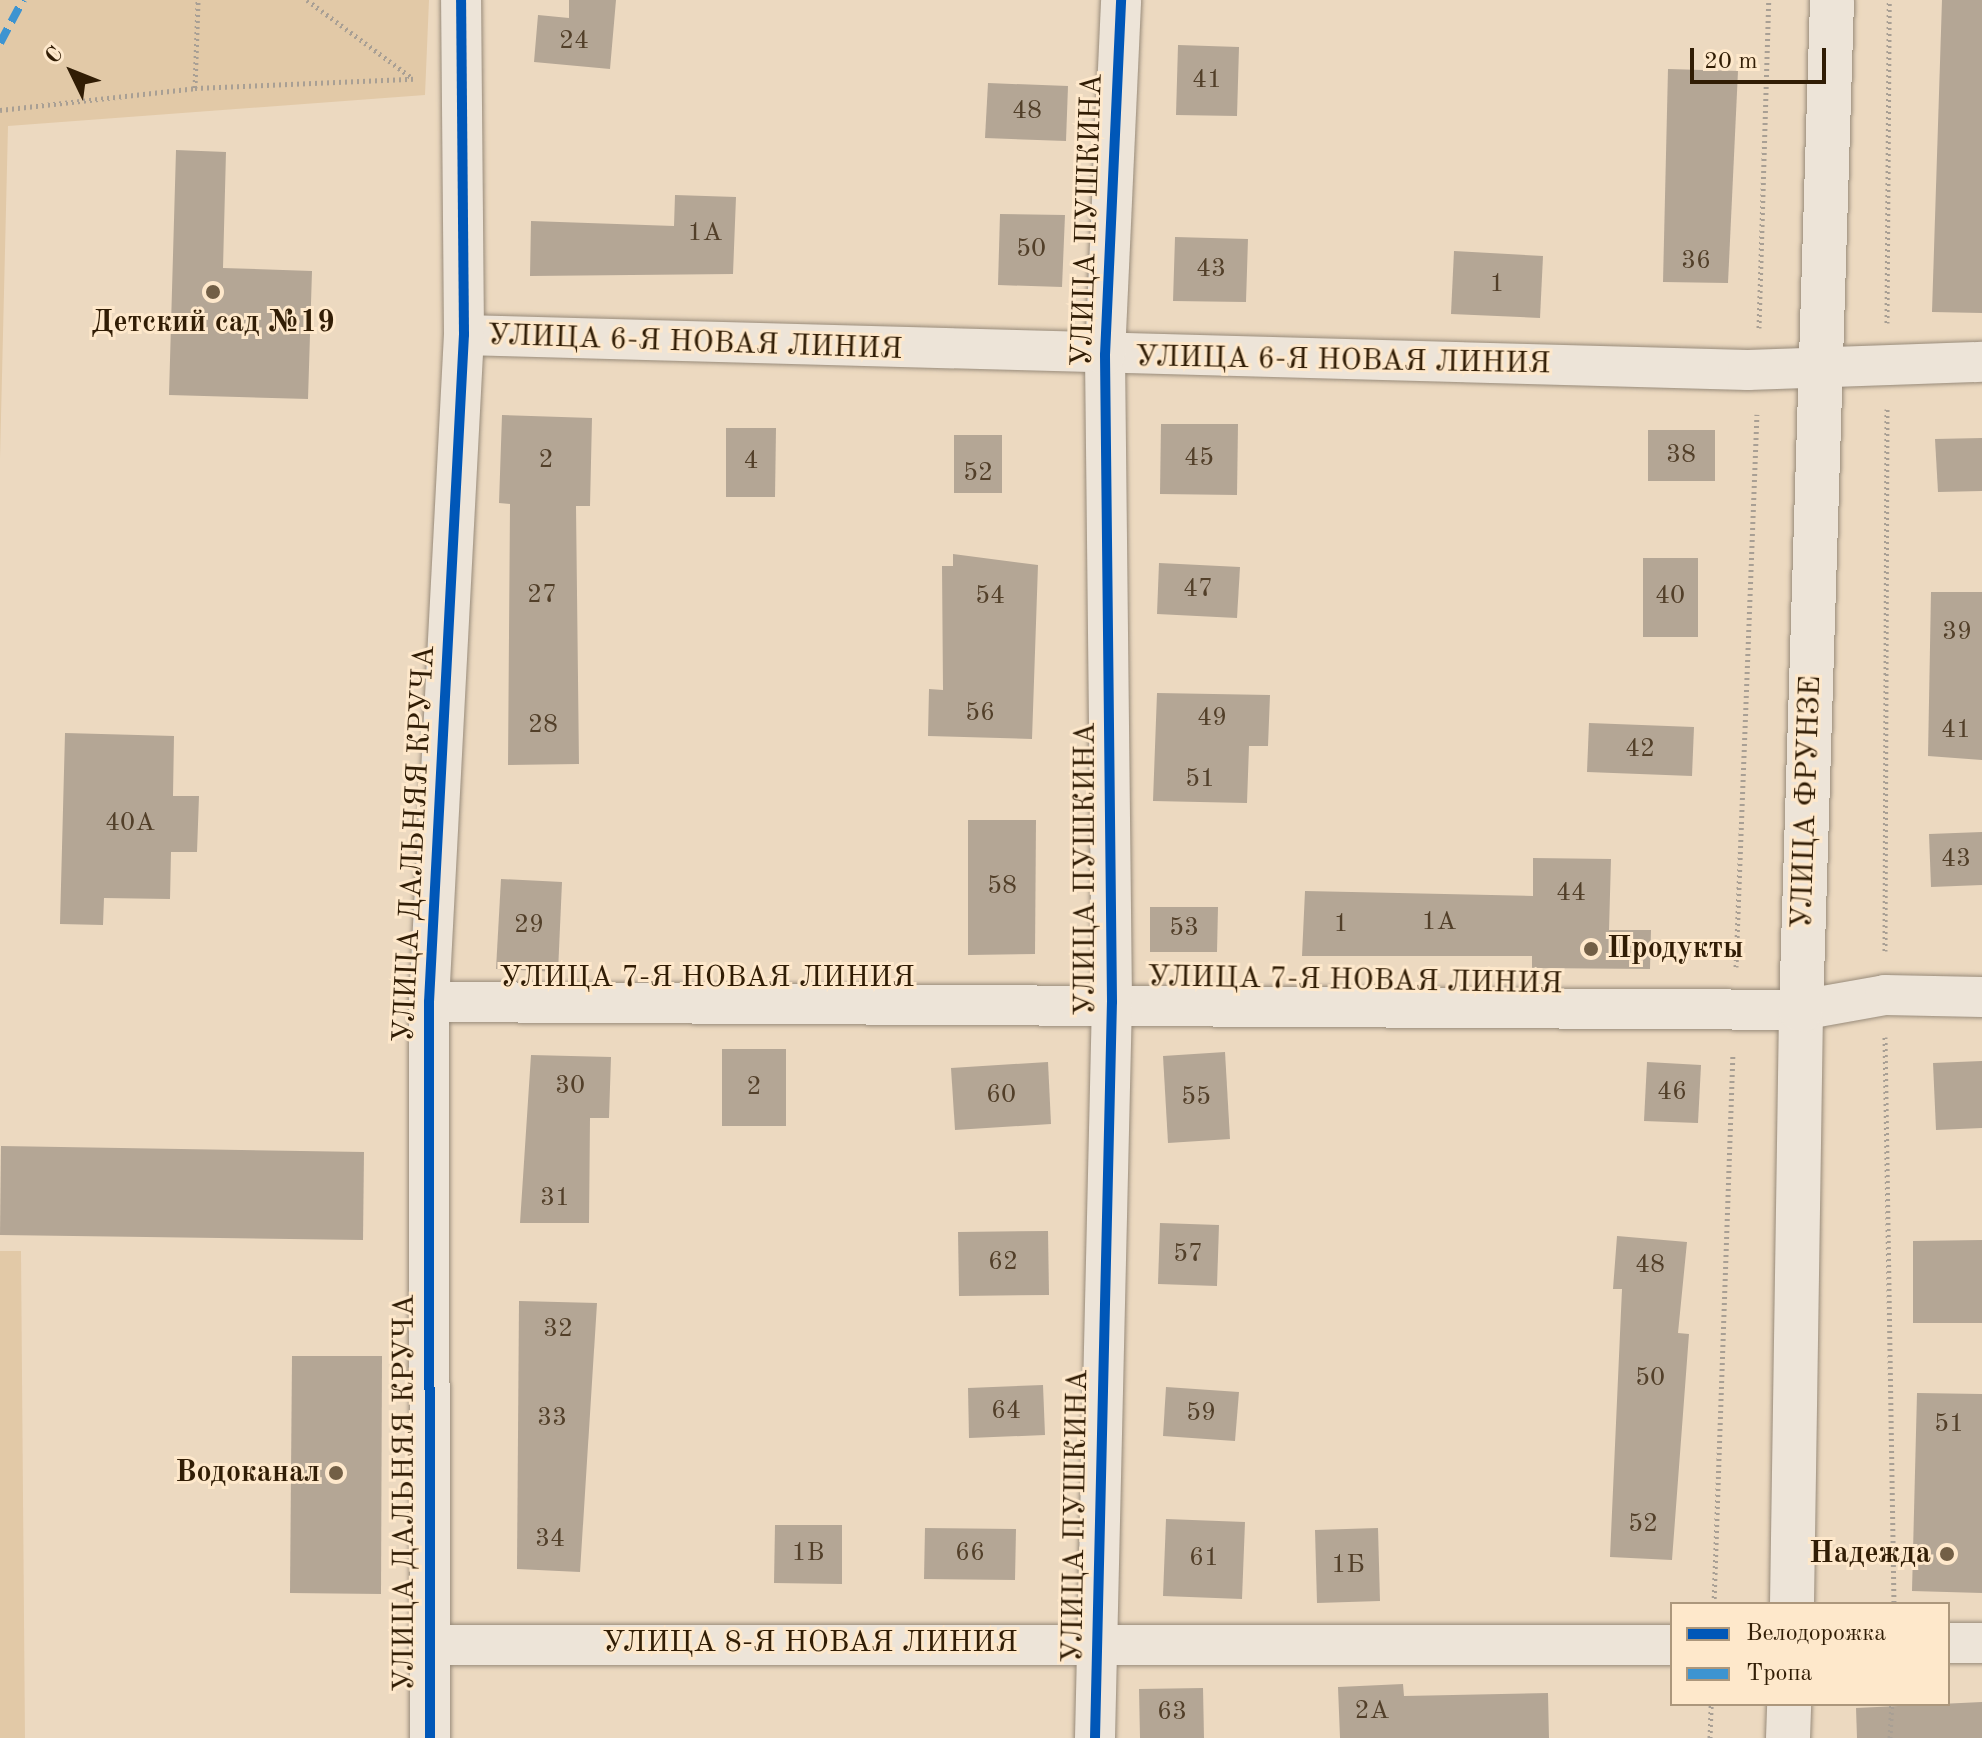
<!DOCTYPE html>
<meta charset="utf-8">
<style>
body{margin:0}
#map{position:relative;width:1982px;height:1738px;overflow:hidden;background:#ecd9c0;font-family:"Old Standard TT",serif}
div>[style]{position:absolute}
.green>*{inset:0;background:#e2c9a7}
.building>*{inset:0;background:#b4a695}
.path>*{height:5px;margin-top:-2.5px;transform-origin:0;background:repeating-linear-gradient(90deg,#a89f94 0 2px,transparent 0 6px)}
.roads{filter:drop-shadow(0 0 2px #988b7a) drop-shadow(0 0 2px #988b7a)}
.street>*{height:40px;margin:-20px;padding:0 20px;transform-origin:20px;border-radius:20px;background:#ede4d8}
.secondary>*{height:44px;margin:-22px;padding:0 22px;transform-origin:22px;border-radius:22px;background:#ede4d8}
.quiet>*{height:8px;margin-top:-4px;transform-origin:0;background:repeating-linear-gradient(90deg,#3d94d1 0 16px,transparent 0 24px)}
.cycleway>*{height:10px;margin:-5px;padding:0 5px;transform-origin:5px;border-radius:5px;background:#0057b8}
.dots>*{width:22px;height:22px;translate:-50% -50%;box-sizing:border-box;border:4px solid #fee8cb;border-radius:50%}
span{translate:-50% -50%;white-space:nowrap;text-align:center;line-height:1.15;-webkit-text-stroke:6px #fee8cb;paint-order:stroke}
.number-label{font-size:26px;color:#523f29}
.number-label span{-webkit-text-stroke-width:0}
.street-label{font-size:30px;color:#311d05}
.poi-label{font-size:30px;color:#311d05;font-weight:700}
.left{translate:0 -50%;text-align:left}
.right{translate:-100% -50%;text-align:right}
.legend{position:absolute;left:1670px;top:1602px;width:280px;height:104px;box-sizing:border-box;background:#fee8cb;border:2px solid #ac977c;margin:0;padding:10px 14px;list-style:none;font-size:24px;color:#311d05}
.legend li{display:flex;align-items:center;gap:16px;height:40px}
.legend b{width:40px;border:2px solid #ac977c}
.north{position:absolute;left:32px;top:32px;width:80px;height:80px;-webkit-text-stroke:6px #fee8cb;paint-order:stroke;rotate:313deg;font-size:22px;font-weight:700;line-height:32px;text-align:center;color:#311d05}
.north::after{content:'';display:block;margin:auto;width:28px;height:36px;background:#311d05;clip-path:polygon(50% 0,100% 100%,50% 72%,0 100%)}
.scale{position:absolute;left:1690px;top:48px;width:136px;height:36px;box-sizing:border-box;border:4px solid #311d05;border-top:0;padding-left:10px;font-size:24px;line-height:28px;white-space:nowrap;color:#311d05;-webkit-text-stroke:6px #fee8cb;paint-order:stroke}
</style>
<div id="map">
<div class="green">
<i style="clip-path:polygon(0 0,429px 0,425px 95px,8px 126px,0 459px)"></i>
<i style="clip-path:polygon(0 1251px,21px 1251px,25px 1738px,0 1738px)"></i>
</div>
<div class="building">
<i style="clip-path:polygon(569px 0,616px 0,610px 69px,534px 62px,538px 15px,569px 18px)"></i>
<i style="clip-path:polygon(1942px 0,1982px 0,1982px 313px,1932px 312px)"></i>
<i style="clip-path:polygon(1178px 45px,1239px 47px,1237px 116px,1176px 115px)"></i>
<i style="clip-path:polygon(1668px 69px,1738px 71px,1728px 283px,1663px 282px)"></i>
<i style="clip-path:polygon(988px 83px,1068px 86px,1066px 141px,985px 138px)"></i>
<i style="clip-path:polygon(176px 150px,226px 152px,223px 268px,312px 271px,308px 399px,169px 395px)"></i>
<i style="clip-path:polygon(675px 195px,736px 197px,733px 274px,530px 276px,531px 221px,674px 226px)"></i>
<i style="clip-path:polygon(1000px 214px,1065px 215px,1062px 287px,998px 285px)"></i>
<i style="clip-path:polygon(1175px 237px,1248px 239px,1246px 302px,1173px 301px)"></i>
<i style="clip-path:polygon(1454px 251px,1543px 256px,1540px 318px,1451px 314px)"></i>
<i style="clip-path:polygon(502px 415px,592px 418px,590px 506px,576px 506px,579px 764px,508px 765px,510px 504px,499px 503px)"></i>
<i style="clip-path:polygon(1161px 424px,1238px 424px,1237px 495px,1160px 494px)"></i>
<i style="clip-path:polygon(726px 428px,776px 428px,775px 497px,726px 497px)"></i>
<i style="clip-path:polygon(1648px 430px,1715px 430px,1715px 481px,1648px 481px)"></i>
<i style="clip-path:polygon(954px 435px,1002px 435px,1002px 493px,954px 493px)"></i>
<i style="clip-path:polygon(1982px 438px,1982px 491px,1938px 492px,1935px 439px)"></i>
<i style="clip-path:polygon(953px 554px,1038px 565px,1032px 739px,928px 736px,929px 689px,943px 690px,942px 566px,953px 566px)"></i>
<i style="clip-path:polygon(1643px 558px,1698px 558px,1698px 637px,1643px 637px)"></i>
<i style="clip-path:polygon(1159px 563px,1240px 567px,1237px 618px,1157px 614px)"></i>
<i style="clip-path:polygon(1931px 592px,1982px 592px,1982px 760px,1928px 756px)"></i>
<i style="clip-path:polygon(1157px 693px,1270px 695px,1268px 746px,1249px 746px,1247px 803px,1153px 801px)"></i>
<i style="clip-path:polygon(1589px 723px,1694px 727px,1692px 776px,1587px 772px)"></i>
<i style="clip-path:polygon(65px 733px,174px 736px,173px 796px,199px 796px,197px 852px,171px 852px,170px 899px,104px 898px,103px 925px,60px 924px)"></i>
<i style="clip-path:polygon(968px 820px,1036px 820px,1035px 954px,968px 955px)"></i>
<i style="clip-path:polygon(1982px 832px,1982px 885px,1931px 887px,1929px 834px)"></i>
<i style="clip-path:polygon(1533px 858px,1611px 859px,1609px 930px,1651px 930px,1650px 969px,1532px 968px,1532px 956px,1302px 956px,1305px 891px,1533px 896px)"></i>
<i style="clip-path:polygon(501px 879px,562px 882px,558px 972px,496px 969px)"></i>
<i style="clip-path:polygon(1150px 907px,1218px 907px,1217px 952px,1150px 952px)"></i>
<i style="clip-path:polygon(722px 1049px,786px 1049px,786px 1126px,722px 1126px)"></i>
<i style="clip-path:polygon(1225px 1052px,1230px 1139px,1168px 1143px,1163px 1056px)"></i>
<i style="clip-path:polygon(531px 1055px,611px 1057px,609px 1118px,590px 1118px,589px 1223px,520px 1223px)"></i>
<i style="clip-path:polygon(1982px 1061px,1982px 1128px,1936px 1130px,1933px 1063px)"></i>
<i style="clip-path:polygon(1048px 1062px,1051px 1124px,955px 1130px,951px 1068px)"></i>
<i style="clip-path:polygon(1647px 1062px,1701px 1065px,1698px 1123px,1644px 1121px)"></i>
<i style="clip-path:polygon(1px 1146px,364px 1152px,363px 1240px,0 1235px)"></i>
<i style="clip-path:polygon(1160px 1223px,1219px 1225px,1217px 1286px,1158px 1284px)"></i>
<i style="clip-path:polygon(1048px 1231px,1049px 1295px,959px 1296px,958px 1232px)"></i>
<i style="clip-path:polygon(1617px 1236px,1687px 1242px,1678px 1333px,1689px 1334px,1672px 1560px,1610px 1557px,1622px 1289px,1613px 1289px)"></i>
<i style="clip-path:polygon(1982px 1240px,1982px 1323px,1913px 1323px,1913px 1241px)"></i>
<i style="clip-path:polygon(519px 1301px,597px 1303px,580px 1572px,517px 1569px)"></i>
<i style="clip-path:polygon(292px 1356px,382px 1356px,381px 1594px,290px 1593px)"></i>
<i style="clip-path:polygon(1043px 1385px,1045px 1435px,969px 1438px,968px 1388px)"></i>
<i style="clip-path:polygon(1166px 1387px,1239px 1392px,1235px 1441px,1163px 1436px)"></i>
<i style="clip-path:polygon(1917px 1393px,1982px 1394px,1982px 1593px,1912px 1591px)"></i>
<i style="clip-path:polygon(1166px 1519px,1245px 1522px,1242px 1599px,1163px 1596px)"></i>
<i style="clip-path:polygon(775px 1525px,842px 1525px,842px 1584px,774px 1583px)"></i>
<i style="clip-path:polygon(925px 1528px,1016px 1529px,1015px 1580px,924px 1579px)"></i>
<i style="clip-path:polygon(1378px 1528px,1380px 1601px,1317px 1603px,1315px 1530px)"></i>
<i style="clip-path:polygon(1403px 1684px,1404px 1696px,1548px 1693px,1549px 1738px,1340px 1738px,1338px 1687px)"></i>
<i style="clip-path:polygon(1203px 1688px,1204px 1738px,1140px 1738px,1139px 1689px)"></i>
<i style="clip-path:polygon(1982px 1702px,1982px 1738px,1857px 1738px,1856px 1708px)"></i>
</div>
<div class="path">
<i style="left:307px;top:0;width:131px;rotate:36.6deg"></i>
<i style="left:195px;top:88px;width:88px;rotate:-88deg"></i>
<i style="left:0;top:110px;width:196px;rotate:-6.4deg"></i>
<i style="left:195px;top:88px;width:219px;rotate:-2.4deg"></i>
<i style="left:1887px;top:323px;width:323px;rotate:-89.6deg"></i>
<i style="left:1759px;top:328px;width:328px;rotate:-88.3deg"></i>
<i style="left:1885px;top:951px;width:542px;rotate:-89.79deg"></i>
<i style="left:1736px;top:967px;width:553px;rotate:-87.83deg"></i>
<i style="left:1885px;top:1037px;width:567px;rotate:89.09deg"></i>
<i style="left:1714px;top:1604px;width:551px;rotate:-88.03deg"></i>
<i style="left:1710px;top:1738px;width:34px;rotate:-88deg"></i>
<i style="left:1890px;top:1738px;width:34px;rotate:-87deg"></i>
</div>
<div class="roads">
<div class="street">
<i style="left:464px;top:335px;width:1284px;rotate:1.56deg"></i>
<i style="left:1748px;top:370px;width:234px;rotate:-2deg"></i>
<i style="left:429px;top:1002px;width:1372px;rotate:0.33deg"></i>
<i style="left:1801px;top:1010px;width:85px;rotate:-10.1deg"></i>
<i style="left:1885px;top:995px;width:97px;rotate:1.2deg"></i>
<i style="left:1948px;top:1643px;width:34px"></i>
<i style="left:429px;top:1645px;width:1243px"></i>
<i style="left:430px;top:1738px;width:736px;rotate:-90.08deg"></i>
<i style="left:429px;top:1002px;width:668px;rotate:-87deg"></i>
<i style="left:464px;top:335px;width:335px;rotate:-90.5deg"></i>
<i style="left:1095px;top:1738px;width:736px;rotate:-88.68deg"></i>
<i style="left:1112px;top:1002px;width:647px;rotate:-90.62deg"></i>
<i style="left:1105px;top:355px;width:355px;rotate:-87.4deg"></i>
</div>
<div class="secondary">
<i style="left:1792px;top:1604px;width:594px;rotate:-89.13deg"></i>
<i style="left:1801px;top:1010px;width:1010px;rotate:-88.24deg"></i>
<i style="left:1788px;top:1738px;width:34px;rotate:-88deg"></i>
</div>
</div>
<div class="quiet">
<i style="left:0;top:43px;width:49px;rotate:-61.9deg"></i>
</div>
<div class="cycleway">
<i style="left:430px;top:1738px;width:736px;rotate:-90.08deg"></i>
<i style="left:429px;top:1002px;width:668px;rotate:-87deg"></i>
<i style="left:464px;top:335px;width:335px;rotate:-90.5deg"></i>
<i style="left:1095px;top:1738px;width:736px;rotate:-88.68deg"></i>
<i style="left:1112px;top:1002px;width:647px;rotate:-90.62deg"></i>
<i style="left:1105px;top:355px;width:355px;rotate:-87.4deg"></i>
</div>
<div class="dots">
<i style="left:213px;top:292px;background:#725f46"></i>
<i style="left:1591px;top:949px;background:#725f46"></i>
<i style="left:336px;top:1473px;background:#725f46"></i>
<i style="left:1947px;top:1554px;background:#725f46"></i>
</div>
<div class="number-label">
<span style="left:574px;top:42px">24</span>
<span style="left:1207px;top:81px">41</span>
<span style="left:1027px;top:112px">48</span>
<span style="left:705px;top:234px">1А</span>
<span style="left:1031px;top:250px">50</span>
<span style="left:1696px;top:262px">36</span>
<span style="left:1211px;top:270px">43</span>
<span style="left:1497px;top:285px">1</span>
<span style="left:1681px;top:456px">38</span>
<span style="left:1199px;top:459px">45</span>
<span style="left:546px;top:461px">2</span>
<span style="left:751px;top:462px">4</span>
<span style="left:978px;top:474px">52</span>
<span style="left:1198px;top:590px">47</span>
<span style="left:542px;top:596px">27</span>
<span style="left:990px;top:597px">54</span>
<span style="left:1670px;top:597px">40</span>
<span style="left:1957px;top:633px">39</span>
<span style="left:980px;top:714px">56</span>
<span style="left:1212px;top:719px">49</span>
<span style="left:543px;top:726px">28</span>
<span style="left:1956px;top:731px">41</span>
<span style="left:1640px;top:750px">42</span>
<span style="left:1200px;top:780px">51</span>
<span style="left:130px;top:824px">40А</span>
<span style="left:1956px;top:860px">43</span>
<span style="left:1002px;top:887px">58</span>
<span style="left:1571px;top:894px">44</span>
<span style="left:1439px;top:923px">1А</span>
<span style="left:1341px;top:925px">1</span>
<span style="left:529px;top:926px">29</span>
<span style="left:1184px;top:929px">53</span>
<span style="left:570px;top:1087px">30</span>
<span style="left:754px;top:1088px">2</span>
<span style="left:1672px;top:1093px">46</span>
<span style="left:1001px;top:1096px">60</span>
<span style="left:1196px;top:1098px">55</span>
<span style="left:555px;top:1199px">31</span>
<span style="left:1188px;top:1255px">57</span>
<span style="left:1003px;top:1263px">62</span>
<span style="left:1650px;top:1266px">48</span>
<span style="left:558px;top:1330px">32</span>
<span style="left:1650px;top:1379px">50</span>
<span style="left:1006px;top:1412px">64</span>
<span style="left:1201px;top:1414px">59</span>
<span style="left:552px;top:1419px">33</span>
<span style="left:1949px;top:1425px">51</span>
<span style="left:1643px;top:1525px">52</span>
<span style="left:550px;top:1540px">34</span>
<span style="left:808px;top:1554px">1В</span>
<span style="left:970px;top:1554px">66</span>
<span style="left:1204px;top:1559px">61</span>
<span style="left:1348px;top:1566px">1Б</span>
<span style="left:1372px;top:1712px">2А</span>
<span style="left:1172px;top:1713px">63</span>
</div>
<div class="street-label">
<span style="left:1088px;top:220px;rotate:-88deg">УЛИЦА ПУШКИНА</span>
<span style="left:695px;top:343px;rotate:2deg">УЛИЦА 6-Я НОВАЯ ЛИНИЯ</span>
<span style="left:1343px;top:361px;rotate:1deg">УЛИЦА 6-Я НОВАЯ ЛИНИЯ</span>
<span style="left:1807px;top:802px;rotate:-88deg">УЛИЦА ФРУНЗЕ</span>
<span style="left:415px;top:844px;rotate:-87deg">УЛИЦА ДАЛЬНЯЯ КРУЧА</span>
<span style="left:1086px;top:869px;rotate:-90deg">УЛИЦА ПУШКИНА</span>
<span style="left:707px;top:978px">УЛИЦА 7-Я НОВАЯ ЛИНИЯ</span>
<span style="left:1355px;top:981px;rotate:1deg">УЛИЦА 7-Я НОВАЯ ЛИНИЯ</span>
<span style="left:405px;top:1493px;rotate:-90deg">УЛИЦА ДАЛЬНЯЯ КРУЧА</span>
<span style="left:1076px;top:1516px;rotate:-89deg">УЛИЦА ПУШКИНА</span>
<span style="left:810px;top:1643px">УЛИЦА 8-Я НОВАЯ ЛИНИЯ</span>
</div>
<div class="poi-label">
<span style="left:213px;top:323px">Детский сад №19</span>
<span class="left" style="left:1607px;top:949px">Продукты</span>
<span class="right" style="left:320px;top:1473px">Водоканал</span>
<span class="right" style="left:1931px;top:1554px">Надежда</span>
</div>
<ul class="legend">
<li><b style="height:10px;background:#0057b8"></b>Велодорожка</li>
<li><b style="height:10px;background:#3d94d1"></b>Тропа</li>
</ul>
<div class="north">С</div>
<div class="scale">20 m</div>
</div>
